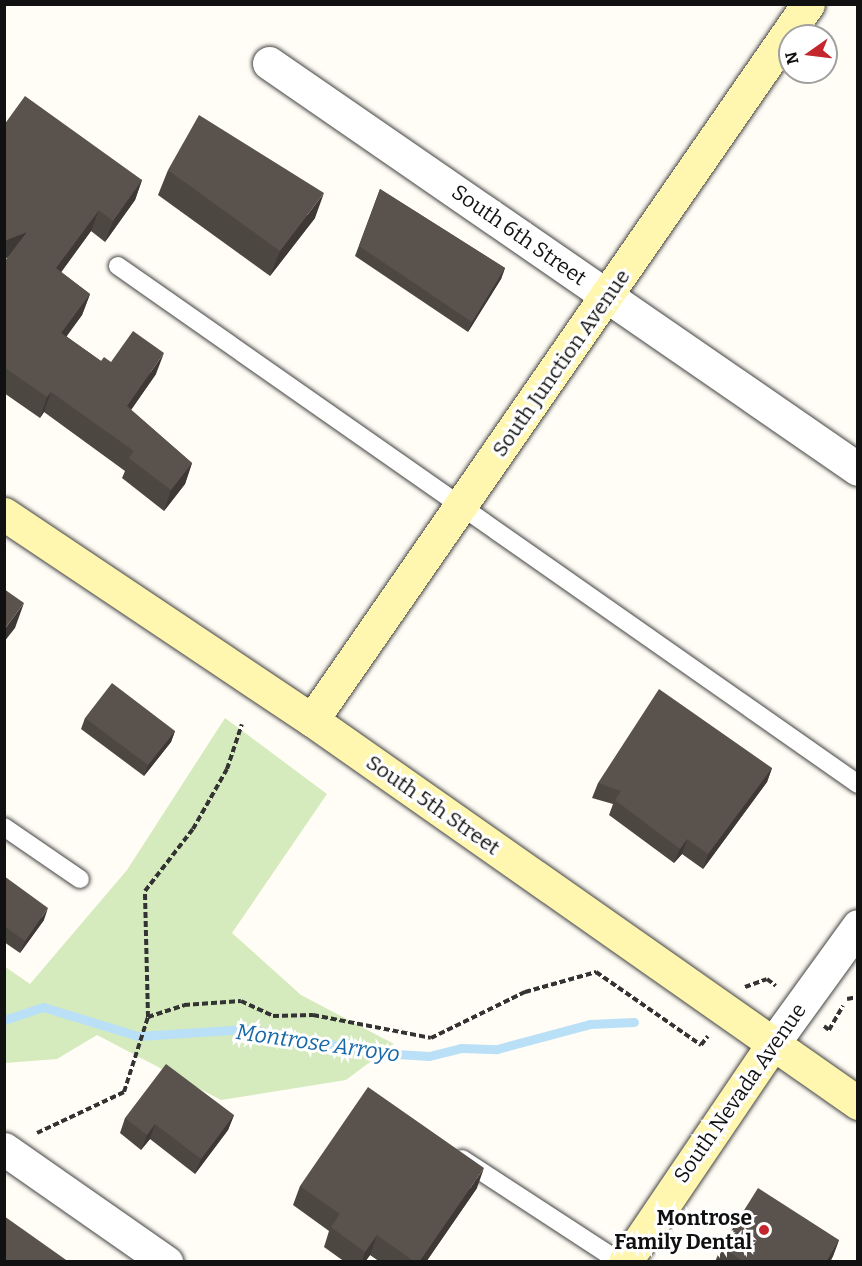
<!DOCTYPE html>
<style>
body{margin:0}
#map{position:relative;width:862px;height:1266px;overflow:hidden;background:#fffdf5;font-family:Bitter,serif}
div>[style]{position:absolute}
.green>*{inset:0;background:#d5ebbd}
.stream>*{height:9px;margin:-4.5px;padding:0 4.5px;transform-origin:4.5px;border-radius:4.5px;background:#b9e0f7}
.path>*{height:4px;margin-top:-2px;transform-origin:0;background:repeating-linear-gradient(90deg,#333 0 6px,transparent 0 9px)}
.roads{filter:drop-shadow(0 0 2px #444) drop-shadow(0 0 2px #444)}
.lane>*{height:18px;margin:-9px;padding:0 9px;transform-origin:9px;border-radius:9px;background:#fff}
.street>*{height:33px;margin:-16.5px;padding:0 16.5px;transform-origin:16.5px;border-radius:16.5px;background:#fff}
.secondary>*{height:33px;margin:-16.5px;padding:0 16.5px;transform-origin:16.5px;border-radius:16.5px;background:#fff6b0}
.wall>*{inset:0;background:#4d4742}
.shaded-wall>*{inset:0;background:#3f3936}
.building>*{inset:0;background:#5a524d}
.dots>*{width:16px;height:16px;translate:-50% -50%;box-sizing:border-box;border:3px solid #fff;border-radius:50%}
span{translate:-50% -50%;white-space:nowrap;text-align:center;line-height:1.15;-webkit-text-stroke:6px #fff;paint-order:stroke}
.street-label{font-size:21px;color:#111}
.poi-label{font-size:21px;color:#111;font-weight:700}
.right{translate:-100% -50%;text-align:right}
.water-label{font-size:22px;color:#1768a6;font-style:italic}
.frame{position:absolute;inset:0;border:6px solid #111;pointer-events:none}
.north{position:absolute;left:778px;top:24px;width:60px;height:60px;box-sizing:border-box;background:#fff;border:2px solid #a0a0a0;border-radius:50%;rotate:256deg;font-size:16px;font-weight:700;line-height:24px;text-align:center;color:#111}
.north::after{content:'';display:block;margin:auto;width:21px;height:27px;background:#c4262e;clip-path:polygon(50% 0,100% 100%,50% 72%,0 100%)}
</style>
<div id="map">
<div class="green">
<i style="clip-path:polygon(225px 718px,327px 794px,232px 933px,301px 995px,394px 1044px,346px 1080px,221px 1100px,97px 1035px,57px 1059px,5px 1063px,4px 966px,30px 984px,127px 870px)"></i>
</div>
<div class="stream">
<i style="left:4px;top:1020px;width:41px;rotate:-18.4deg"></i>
<i style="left:43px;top:1007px;width:99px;rotate:17deg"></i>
<i style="left:138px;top:1036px;width:109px;rotate:-3.7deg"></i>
<i style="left:247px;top:1029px;width:136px;rotate:10.2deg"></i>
<i style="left:381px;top:1053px;width:48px;rotate:3.6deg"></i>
<i style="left:429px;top:1056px;width:33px;rotate:-14deg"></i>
<i style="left:461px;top:1048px;width:36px;rotate:2deg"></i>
<i style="left:497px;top:1049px;width:96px;rotate:-15deg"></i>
<i style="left:590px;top:1024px;width:44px;rotate:-2.6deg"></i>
</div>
<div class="path">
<i style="left:745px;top:987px;width:23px;rotate:-20deg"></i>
<i style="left:767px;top:979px;width:11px;rotate:38deg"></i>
<i style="left:847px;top:999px;width:11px;rotate:-10deg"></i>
<i style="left:148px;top:1017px;width:126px;rotate:-91.4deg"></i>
<i style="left:145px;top:891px;width:78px;rotate:-52.3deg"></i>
<i style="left:193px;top:829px;width:69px;rotate:-60.5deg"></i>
<i style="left:227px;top:769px;width:47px;rotate:-71.6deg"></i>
<i style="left:824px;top:1026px;width:6px;rotate:39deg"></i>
<i style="left:829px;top:1030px;width:28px;rotate:-60deg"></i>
<i style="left:37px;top:1133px;width:96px;rotate:-25.2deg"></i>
<i style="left:124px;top:1092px;width:79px;rotate:-72.3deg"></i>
<i style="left:148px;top:1017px;width:38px;rotate:-18deg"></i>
<i style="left:184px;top:1005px;width:57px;rotate:-4deg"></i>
<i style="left:241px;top:1001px;width:35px;rotate:25deg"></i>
<i style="left:273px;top:1016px;width:40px;rotate:-1.4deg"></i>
<i style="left:313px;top:1015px;width:120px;rotate:11deg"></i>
<i style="left:431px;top:1038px;width:105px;rotate:-26.1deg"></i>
<i style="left:525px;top:992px;width:74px;rotate:-15.7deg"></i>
<i style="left:596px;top:972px;width:128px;rotate:34.8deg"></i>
<i style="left:701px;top:1045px;width:11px;rotate:-52deg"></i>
</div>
<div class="roads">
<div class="lane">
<i style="left:118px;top:266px;width:903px;rotate:34.99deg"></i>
<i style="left:4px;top:827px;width:92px;rotate:34.4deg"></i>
<i style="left:462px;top:1159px;width:189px;rotate:33.1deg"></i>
</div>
<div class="street">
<i style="left:269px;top:63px;width:715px;rotate:34.58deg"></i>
<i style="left:772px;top:1045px;width:147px;rotate:-54.1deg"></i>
<i style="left:4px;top:1149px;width:198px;rotate:34.9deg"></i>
</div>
<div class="secondary">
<i style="left:4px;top:514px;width:371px;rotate:33.8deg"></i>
<i style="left:312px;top:720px;width:667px;rotate:35.05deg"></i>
<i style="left:312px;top:720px;width:871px;rotate:-55.29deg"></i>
<i style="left:625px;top:1262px;width:262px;rotate:-55.9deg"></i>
</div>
</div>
<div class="wall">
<i style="clip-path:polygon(4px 125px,142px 180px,135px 200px,105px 242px,91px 231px,61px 272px,90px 294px,82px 315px,66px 336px,101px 361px,111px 362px,156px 374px,131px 410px,192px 463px,185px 484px,164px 511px,122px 478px,125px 471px,44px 412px,40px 418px,4px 393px,4px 262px,8px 257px,4px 259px)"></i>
<i style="clip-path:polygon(168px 170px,315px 218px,270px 276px,158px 195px)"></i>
<i style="clip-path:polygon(380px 189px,505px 268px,501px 279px,468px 332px,355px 256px)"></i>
<i style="clip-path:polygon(85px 718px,175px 731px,171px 742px,144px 776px,81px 729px)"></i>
<i style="clip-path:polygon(772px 768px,767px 782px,703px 869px,682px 854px,674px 863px,609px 815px,613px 804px,592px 798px,598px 783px)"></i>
<i style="clip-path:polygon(4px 876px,44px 920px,20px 953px,4px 942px)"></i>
<i style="clip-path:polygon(234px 1115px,228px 1130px,195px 1174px,150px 1139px,141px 1150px,120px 1133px,125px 1118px)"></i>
<i style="clip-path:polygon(300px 1186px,477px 1188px,426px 1262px,380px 1262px,370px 1255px,365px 1262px,345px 1262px,324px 1247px,329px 1231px,293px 1205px)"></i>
<i style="clip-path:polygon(839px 1240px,833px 1256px,830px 1262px,715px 1262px,721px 1247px)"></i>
</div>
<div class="shaded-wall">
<i style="clip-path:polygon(142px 180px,135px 200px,105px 242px,113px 221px)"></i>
<i style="clip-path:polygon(324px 193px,315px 218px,270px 276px,280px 251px)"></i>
<i style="clip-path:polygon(99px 210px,91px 231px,49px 289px,56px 268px)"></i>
<i style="clip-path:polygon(27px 232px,19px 252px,4px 259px,4px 241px)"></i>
<i style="clip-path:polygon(505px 268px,501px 279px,468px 332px,472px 322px)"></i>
<i style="clip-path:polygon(90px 294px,82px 315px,54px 354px,61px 333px)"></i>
<i style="clip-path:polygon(164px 353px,156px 374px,119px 427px,127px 406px)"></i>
<i style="clip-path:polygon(51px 392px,44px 412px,40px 418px,47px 397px)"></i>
<i style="clip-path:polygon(192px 463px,185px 484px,164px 511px,171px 490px)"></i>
<i style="clip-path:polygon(24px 603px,15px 628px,4px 642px,4px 630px)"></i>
<i style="clip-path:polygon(175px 731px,171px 742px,144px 776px,148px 765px)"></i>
<i style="clip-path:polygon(772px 768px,767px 782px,703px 869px,708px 854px)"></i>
<i style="clip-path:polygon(687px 839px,682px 854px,674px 863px,680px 849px)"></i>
<i style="clip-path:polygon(48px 908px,44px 920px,20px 953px,25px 941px)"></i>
<i style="clip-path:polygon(234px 1115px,228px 1130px,195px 1174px,201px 1159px)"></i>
<i style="clip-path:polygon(155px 1124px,150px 1139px,141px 1150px,147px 1135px)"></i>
<i style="clip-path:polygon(484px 1168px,477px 1188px,426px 1262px,419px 1262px)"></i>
<i style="clip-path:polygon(377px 1235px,370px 1255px,365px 1262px,362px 1262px,365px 1252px)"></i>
<i style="clip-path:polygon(839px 1240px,833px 1256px,830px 1262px,826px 1262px)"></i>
</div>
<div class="building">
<i style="clip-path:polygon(25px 96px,142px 180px,113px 221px,99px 210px,56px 268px,90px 294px,61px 333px,101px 361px,104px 357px,111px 362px,133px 331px,164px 353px,127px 406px,192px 463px,171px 490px,129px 458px,134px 451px,51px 392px,47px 397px,4px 367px,4px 262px,27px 232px,4px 241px,4px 125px)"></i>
<i style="clip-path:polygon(199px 115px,324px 193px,280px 251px,168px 170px)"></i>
<i style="clip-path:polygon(380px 189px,505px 268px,472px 322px,359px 246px)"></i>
<i style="clip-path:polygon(4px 589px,24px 603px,4px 630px)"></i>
<i style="clip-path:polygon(112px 683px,175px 731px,148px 765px,85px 718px)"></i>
<i style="clip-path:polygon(659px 689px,772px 768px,708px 854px,687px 839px,680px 849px,615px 800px,621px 791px,598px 783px)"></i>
<i style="clip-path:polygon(4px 876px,48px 908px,25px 941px,4px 926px)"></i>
<i style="clip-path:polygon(166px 1064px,234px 1115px,201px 1159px,155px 1124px,147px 1135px,125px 1118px)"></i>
<i style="clip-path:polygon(368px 1087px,484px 1168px,419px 1262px,415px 1262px,377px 1235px,365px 1252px,331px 1227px,340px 1214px,300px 1186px)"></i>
<i style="clip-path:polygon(758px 1188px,839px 1240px,826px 1262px,744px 1262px,721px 1247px)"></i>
<i style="clip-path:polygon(4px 1216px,69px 1262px,4px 1262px)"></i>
</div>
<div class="dots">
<i style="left:764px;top:1230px;background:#c4262e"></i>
</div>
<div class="street-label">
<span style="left:519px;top:235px;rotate:35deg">South 6th Street</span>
<span style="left:561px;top:363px;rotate:-55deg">South Junction Avenue</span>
<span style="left:433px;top:805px;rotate:35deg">South 5th Street</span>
<span style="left:740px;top:1093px;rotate:-55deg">South Nevada Avenue</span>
</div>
<div class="poi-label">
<span class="right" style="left:752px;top:1230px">Montrose<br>Family Dental</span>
</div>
<div class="water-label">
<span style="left:318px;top:1043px;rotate:8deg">Montrose Arroyo</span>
</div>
<div class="frame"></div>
<div class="north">N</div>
</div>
